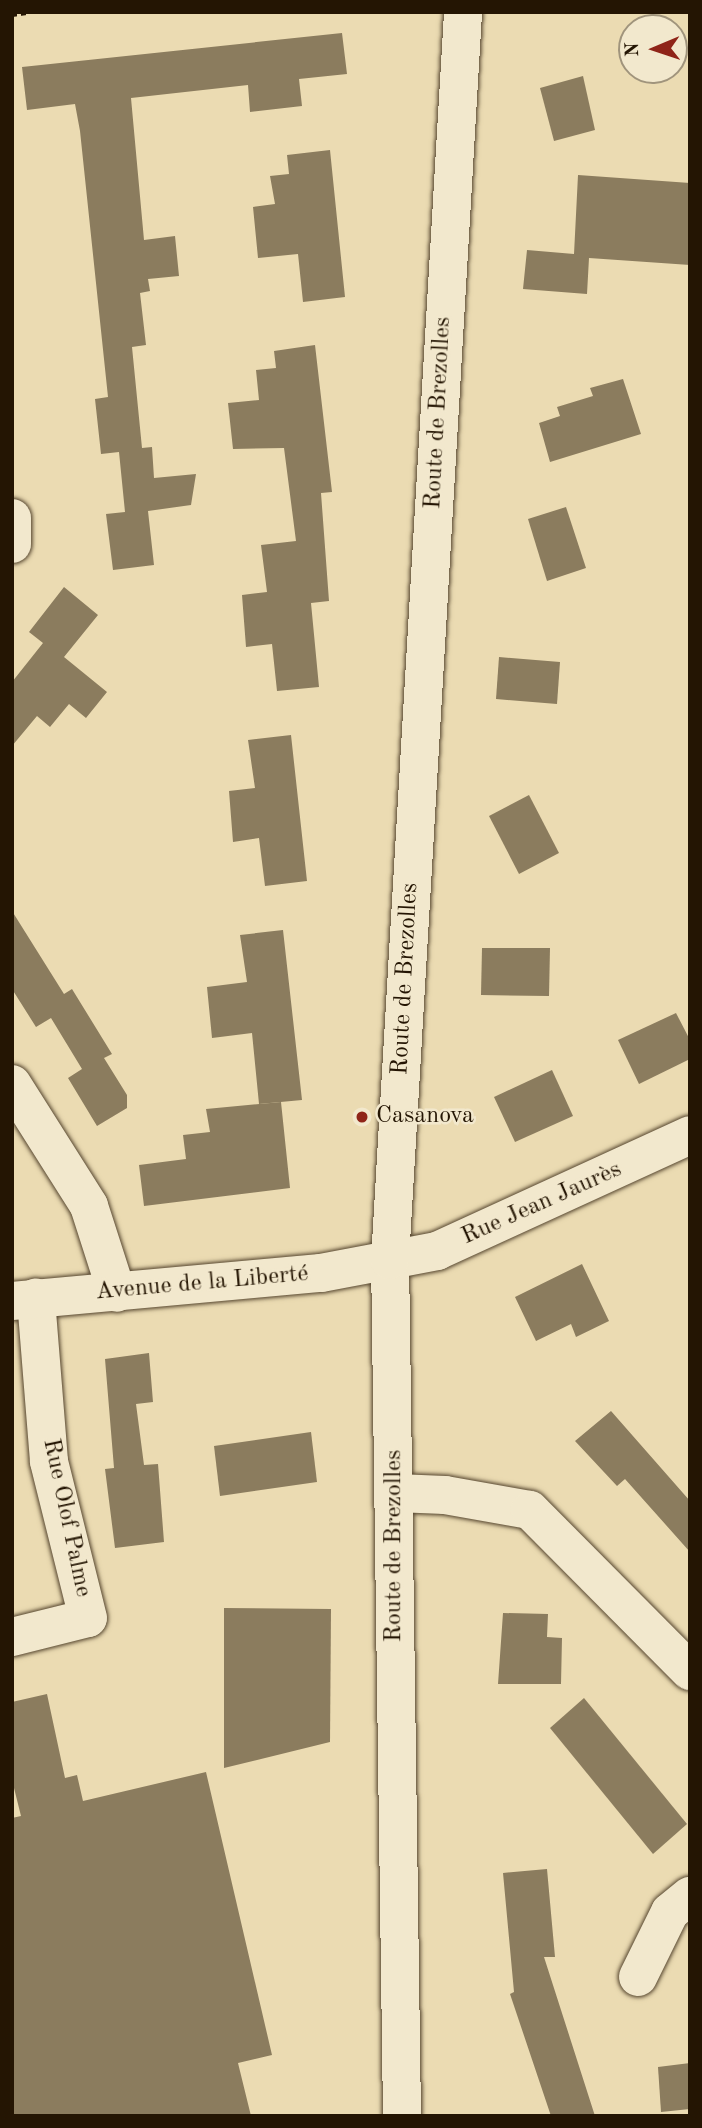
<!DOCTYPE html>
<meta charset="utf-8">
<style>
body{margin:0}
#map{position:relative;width:702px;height:2128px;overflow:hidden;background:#ebdbb2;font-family:"Old Standard TT",serif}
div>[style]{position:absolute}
.building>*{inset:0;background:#8b7c5e}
.path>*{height:4.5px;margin-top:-2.25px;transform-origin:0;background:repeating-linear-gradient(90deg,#241503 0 5px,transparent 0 8.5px)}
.roads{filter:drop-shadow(0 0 2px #56462f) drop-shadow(0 0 2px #56462f)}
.minor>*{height:38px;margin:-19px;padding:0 19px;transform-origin:19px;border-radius:19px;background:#f2e8cd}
.tertiary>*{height:38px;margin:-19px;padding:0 19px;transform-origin:19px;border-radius:19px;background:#f2e8cd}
.secondary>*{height:38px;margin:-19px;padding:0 19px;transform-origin:19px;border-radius:19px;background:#f2e8cd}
.dots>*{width:19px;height:19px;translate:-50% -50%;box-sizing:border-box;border:4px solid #f2e8cd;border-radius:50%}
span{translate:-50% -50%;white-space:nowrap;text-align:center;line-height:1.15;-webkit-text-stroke:5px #f2e8cd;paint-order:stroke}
.street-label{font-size:24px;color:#241503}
.poi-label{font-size:24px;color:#241503}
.left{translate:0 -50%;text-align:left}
.frame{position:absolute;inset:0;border:14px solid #241503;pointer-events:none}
.north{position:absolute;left:618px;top:14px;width:70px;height:70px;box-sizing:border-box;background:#f2e8cd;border:2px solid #a0947c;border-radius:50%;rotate:268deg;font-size:19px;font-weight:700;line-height:28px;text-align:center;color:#241503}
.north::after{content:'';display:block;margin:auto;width:24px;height:32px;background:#8f2418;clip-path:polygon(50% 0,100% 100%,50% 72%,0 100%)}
</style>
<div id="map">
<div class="building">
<i style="clip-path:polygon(342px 33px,347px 74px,299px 79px,302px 106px,250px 112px,248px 85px,131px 98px,144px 240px,175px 236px,179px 276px,148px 279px,150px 291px,140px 293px,146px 345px,132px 347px,142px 448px,152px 447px,154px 478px,196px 474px,191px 505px,148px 511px,154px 565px,113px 570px,106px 514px,125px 512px,119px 452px,101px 454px,95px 399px,108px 397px,80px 131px,75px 104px,27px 110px,22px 67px)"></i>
<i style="clip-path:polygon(583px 76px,595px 130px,554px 141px,540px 88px)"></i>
<i style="clip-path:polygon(330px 150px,345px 297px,303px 302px,298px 254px,258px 258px,253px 207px,275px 204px,270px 176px,289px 174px,287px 155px)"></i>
<i style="clip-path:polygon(578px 175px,690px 183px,690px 265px,589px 258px,587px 294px,523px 289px,527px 250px,574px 254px)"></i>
<i style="clip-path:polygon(315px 345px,332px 492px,321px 493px,329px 601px,311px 603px,319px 687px,277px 691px,272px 644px,246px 647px,242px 595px,267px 592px,261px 545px,296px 541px,284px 448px,233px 449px,228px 403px,259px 400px,256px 370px,276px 368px,274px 351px)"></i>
<i style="clip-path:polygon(623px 379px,641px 434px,550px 462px,539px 423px,560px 416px,557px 407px,593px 396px,590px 388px)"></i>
<i style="clip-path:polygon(566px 507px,586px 568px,547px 581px,528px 519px)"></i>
<i style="clip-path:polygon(64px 587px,98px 615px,64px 657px,107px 692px,86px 718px,69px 704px,50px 727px,37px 716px,12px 746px,12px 682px,43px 643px,29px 632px)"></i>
<i style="clip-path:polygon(499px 657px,560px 662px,557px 704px,496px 699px)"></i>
<i style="clip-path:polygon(291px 735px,307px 881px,265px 886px,259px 838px,233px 842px,229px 791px,255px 788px,248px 740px)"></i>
<i style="clip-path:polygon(529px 795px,559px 853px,519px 874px,489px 816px)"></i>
<i style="clip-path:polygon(12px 911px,64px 994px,72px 989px,112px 1054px,104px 1058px,127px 1095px,127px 1108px,97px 1126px,68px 1078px,82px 1069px,51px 1018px,36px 1027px,12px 989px)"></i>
<i style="clip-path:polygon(283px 930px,302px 1100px,259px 1104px,252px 1033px,212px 1038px,207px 987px,247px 982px,240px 935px)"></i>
<i style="clip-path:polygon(482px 948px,550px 948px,549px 996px,481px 995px)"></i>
<i style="clip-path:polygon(676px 1013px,690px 1040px,690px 1059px,639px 1084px,618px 1040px)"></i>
<i style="clip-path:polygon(552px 1070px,573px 1116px,515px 1142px,494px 1097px)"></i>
<i style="clip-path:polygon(281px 1102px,290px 1188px,144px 1206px,139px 1165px,186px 1159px,183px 1135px,210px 1132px,206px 1109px)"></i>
<i style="clip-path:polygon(582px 1264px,609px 1321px,576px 1337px,571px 1324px,536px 1341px,515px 1297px)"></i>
<i style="clip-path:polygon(149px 1353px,153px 1402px,136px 1404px,144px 1465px,158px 1464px,164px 1542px,115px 1548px,105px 1469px,114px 1468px,105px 1359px)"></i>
<i style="clip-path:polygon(611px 1411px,690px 1501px,690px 1552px,625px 1479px,617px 1486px,575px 1441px)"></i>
<i style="clip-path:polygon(311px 1432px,317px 1482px,220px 1496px,214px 1446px)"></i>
<i style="clip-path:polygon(224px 1608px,331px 1609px,330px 1742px,224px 1768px)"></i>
<i style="clip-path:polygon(503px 1613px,548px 1614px,547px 1637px,562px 1638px,561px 1684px,498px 1684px)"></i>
<i style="clip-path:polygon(47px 1694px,65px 1778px,77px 1775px,83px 1801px,206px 1772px,272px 2055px,238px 2063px,251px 2116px,12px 2116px,12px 1818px,21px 1816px,12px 1780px,12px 1702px)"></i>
<i style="clip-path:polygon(584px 1698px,687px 1824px,653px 1854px,550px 1728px)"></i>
<i style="clip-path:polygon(547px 1869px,555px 1957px,544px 1957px,595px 2116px,551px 2116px,510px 1994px,514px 1992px,503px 1873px)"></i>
<i style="clip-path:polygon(690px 2063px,690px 2109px,661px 2112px,658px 2067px)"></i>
</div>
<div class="path">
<i style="left:12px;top:14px;width:15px;rotate:-8deg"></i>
</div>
<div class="roads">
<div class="minor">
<i style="left:12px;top:518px;width:26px;rotate:90deg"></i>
<i style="left:12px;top:1084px;width:144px;rotate:57.7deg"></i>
<i style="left:89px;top:1206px;width:91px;rotate:72.2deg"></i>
<i style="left:390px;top:1260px;width:48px;rotate:-10.8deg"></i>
<i style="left:437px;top:1251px;width:278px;rotate:-24.6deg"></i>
<i style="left:396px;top:1493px;width:49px;rotate:2.3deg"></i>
<i style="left:445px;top:1495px;width:86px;rotate:10deg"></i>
<i style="left:530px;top:1510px;width:227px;rotate:45.2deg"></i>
<i style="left:12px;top:1637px;width:78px;rotate:-14deg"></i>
<i style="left:88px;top:1618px;width:162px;rotate:-104deg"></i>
<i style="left:49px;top:1461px;width:164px;rotate:-94.6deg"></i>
<i style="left:638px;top:1977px;width:72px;rotate:-63.8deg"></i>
<i style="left:670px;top:1912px;width:26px;rotate:-39deg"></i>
</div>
<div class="tertiary">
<i style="left:12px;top:1301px;width:310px;rotate:-5.2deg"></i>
<i style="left:321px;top:1273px;width:70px;rotate:-10.7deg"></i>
</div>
<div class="secondary">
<i style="left:402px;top:2116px;width:856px;rotate:-90.8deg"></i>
<i style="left:390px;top:1260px;width:1250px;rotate:-86.65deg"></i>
</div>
</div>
<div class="dots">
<i style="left:362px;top:1117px;background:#8f2418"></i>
</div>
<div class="street-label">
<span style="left:439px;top:413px;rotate:-87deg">Route de Brezolles</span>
<span style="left:406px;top:979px;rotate:-87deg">Route de Brezolles</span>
<span style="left:542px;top:1204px;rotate:-24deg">Rue Jean Jaurès</span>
<span style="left:202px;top:1284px;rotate:-5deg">Avenue de la Liberté</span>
<span style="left:66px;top:1518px;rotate:78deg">Rue Olof Palme</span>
<span style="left:395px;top:1546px;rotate:-90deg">Route de Brezolles</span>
</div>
<div class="poi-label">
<span class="left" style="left:376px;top:1117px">Casanova</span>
</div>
<div class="frame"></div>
<div class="north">N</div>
</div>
